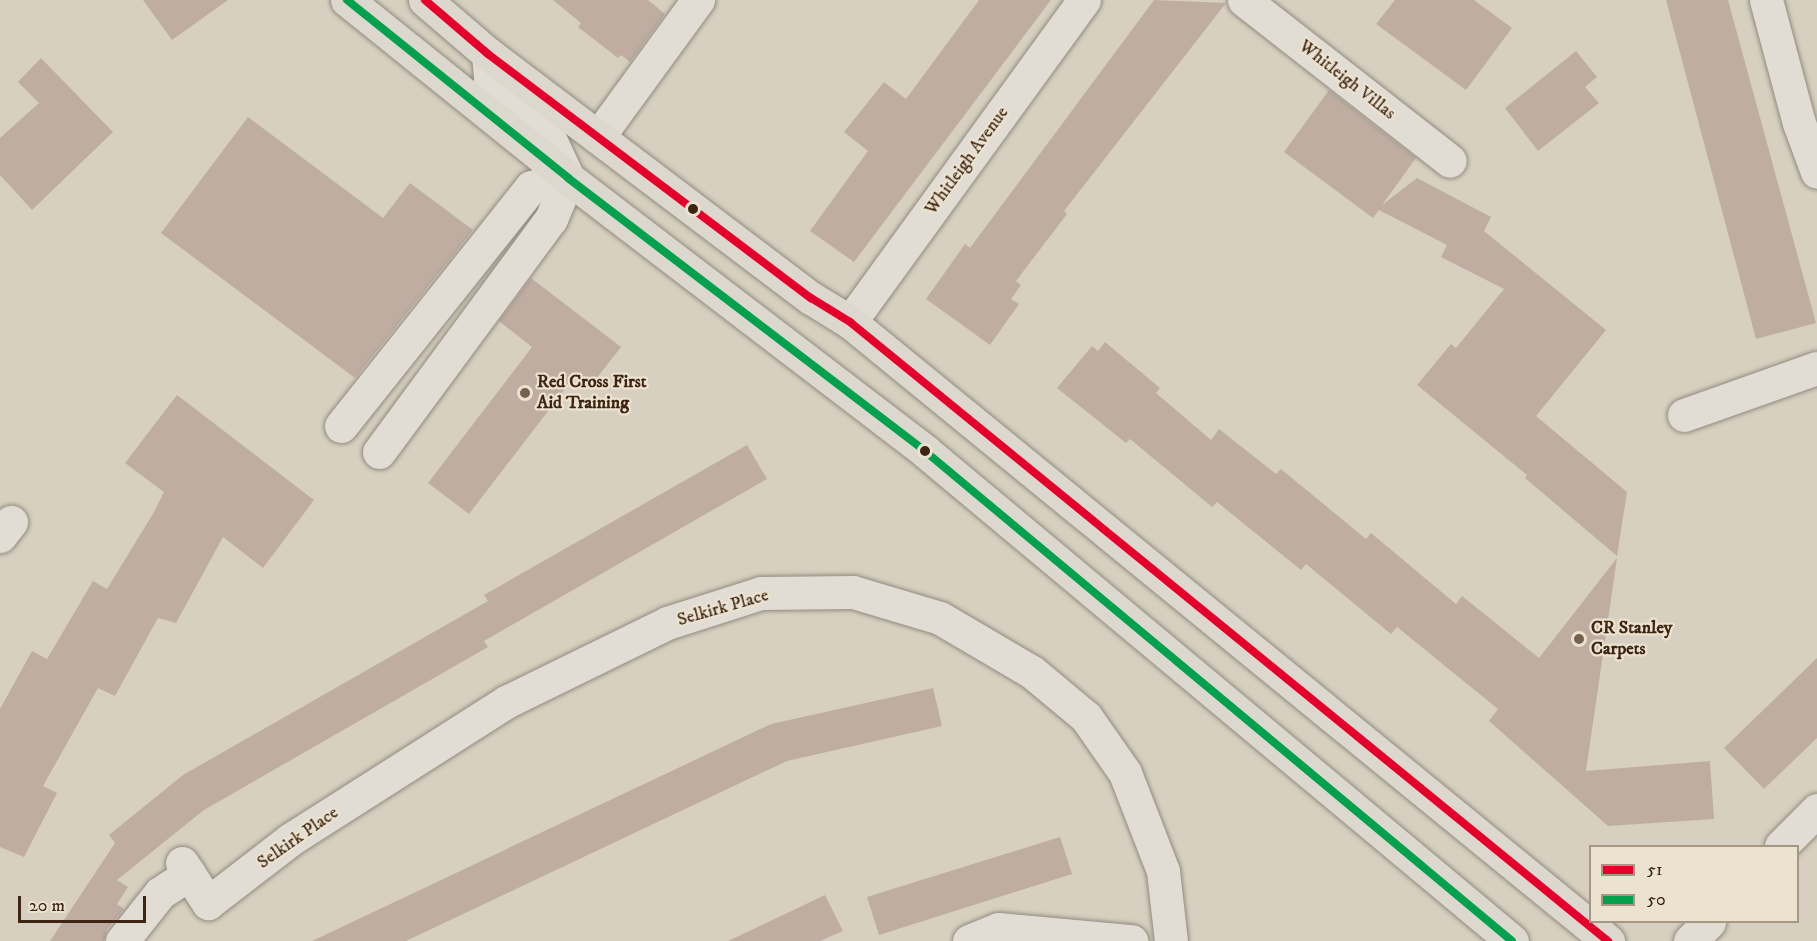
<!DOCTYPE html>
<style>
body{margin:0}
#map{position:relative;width:1817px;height:941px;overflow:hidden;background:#d7d0c0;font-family:"IM FELL DW Pica",serif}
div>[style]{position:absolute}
.building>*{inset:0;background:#bfada2}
.roads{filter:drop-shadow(0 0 2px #928a7f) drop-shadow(0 0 2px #928a7f)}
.minor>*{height:33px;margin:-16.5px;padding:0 16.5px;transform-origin:16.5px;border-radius:16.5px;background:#e1ddd5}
.major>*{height:33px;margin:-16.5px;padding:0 16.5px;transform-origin:16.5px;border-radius:16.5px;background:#dcd8ce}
.bus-1>*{height:8px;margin:-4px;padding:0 4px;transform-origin:4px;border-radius:4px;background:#e4002b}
.bus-2>*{height:8px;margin:-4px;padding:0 4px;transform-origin:4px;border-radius:4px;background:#03a04e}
.dots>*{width:16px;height:16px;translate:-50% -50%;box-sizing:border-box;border:3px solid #ece2d0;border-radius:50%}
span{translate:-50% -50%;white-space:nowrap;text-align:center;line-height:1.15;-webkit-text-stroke:4.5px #ece2d0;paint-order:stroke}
.street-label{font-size:18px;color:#3e2513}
.poi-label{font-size:18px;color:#3e2513;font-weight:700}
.left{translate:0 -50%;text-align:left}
.legend{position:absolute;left:1589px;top:845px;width:210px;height:78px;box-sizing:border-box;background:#ece2d0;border:2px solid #a69684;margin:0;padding:8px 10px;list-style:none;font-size:18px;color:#3e2513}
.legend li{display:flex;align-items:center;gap:12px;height:30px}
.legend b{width:30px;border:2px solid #a69684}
.scale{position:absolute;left:18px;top:896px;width:128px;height:27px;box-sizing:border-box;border:3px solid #3e2513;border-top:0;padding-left:8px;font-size:18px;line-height:21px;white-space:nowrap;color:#3e2513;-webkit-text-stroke:4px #ece2d0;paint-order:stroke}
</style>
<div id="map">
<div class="building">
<i style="clip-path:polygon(143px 0,228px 0,172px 40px)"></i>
<i style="clip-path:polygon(553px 0,648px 0,665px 14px,630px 62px,621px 55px,618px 58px,578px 27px,581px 23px)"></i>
<i style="clip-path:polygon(979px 0,1051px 0,854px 262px,810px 231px,868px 151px,844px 132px,884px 82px,906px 99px)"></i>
<i style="clip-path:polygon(1154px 0,1226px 3px,1064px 211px,1067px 214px,1016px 281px,1021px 285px,1011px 299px,1019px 304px,990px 345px,926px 299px,965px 244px,970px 248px)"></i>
<i style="clip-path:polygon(1395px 0,1474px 0,1512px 28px,1466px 90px,1376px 24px)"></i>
<i style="clip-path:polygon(1666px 0,1728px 0,1816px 323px,1756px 339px)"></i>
<i style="clip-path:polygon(1576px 51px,1597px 77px,1585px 87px,1599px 103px,1538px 151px,1505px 108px)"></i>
<i style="clip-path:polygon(41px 58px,113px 132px,32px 210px,0 175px,0 138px,39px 103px,18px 82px)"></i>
<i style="clip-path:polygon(1329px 90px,1416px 158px,1382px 205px,1417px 178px,1491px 217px,1484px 231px,1606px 330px,1536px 416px,1627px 492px,1617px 556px,1525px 478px,1527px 475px,1417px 385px,1451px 344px,1456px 348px,1504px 289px,1441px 257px,1447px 245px,1379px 210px,1373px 218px,1284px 152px)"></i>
<i style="clip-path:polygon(248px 117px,383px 218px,410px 183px,473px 230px,355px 378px,161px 233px)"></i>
<i style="clip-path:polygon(531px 278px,621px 347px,589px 388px,575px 376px,469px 514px,428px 483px,532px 347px,499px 321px)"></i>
<i style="clip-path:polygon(1105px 342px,1160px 388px,1156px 393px,1211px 440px,1219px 429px,1276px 474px,1281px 469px,1366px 539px,1371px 533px,1456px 604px,1462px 596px,1539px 658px,1617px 558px,1586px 771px,1710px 761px,1714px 819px,1608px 826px,1489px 721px,1498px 709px,1397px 627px,1391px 634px,1306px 564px,1301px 570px,1217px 502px,1212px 507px,1130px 439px,1126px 443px,1057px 388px,1092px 346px,1098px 351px)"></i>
<i style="clip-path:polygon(177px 395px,314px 500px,263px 568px,223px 537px,176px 623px,158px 618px,115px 696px,98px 688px,43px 786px,57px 793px,24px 857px,0 847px,0 709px,32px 651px,47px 659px,93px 581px,107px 589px,154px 512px,164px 492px,125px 463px)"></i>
<i style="clip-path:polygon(747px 445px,767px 479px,484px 641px,488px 647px,204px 810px,117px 880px,128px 887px,117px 904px,124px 909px,107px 929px,104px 941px,50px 941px,115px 843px,109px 835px,183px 775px,488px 601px,484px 595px)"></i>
<i style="clip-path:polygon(1817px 658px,1817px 738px,1764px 789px,1724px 748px)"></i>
<i style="clip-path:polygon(933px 688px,942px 726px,787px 761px,406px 941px,312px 941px,771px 724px)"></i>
<i style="clip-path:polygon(1060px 837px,1072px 874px,879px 935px,867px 897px)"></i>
<i style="clip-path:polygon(825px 895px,843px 931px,820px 941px,728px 941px)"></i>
</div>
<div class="roads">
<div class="minor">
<i style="left:1244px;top:0;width:261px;rotate:38deg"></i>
<i style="left:1766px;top:0;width:127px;rotate:75deg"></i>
<i style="left:1799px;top:123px;width:52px;rotate:69.8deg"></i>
<i style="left:488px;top:54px;width:25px;rotate:85deg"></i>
<i style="left:490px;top:79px;width:65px;rotate:38.8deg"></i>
<i style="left:541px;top:120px;width:64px;rotate:65deg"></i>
<i style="left:598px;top:137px;width:170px;rotate:-53.9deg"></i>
<i style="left:850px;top:322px;width:398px;rotate:-54deg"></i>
<i style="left:1684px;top:415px;width:141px;rotate:-19.5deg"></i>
<i style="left:341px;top:426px;width:305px;rotate:-51.5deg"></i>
<i style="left:531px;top:187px;width:38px;rotate:-14deg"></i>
<i style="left:379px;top:452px;width:290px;rotate:-53.6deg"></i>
<i style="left:551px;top:219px;width:44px;rotate:-67.5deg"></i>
<i style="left:0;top:536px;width:18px;rotate:-52deg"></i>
<i style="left:1781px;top:846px;width:51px;rotate:-45deg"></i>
<i style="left:182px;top:863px;width:48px;rotate:57deg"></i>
<i style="left:208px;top:903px;width:105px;rotate:-37.6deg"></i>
<i style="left:291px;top:839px;width:255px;rotate:-32.5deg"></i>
<i style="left:506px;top:702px;width:179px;rotate:-26.1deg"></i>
<i style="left:667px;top:623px;width:99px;rotate:-17.7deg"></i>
<i style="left:761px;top:593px;width:92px;rotate:-0.6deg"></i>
<i style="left:853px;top:592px;width:91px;rotate:16.6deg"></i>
<i style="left:940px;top:618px;width:107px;rotate:30.4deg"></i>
<i style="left:1032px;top:672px;width:70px;rotate:39.8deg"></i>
<i style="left:1086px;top:717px;width:68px;rotate:55.1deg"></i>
<i style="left:1125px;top:773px;width:105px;rotate:68.8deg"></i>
<i style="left:1163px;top:871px;width:70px;rotate:83.5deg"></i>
<i style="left:122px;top:941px;width:61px;rotate:-51.6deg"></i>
<i style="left:160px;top:893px;width:35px;rotate:-33deg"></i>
<i style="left:969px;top:941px;width:31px;rotate:-22deg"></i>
<i style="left:998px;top:929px;width:134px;rotate:5.2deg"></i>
<i style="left:1690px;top:941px;width:27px;rotate:-45deg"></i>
</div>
<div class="major">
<i style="left:347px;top:0;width:284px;rotate:38.8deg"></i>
<i style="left:568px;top:178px;width:451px;rotate:37.4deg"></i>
<i style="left:926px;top:452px;width:763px;rotate:39.84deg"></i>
<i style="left:425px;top:0;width:83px;rotate:40.6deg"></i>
<i style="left:488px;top:54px;width:405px;rotate:37.1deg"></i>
<i style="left:811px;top:298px;width:46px;rotate:31.6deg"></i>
<i style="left:850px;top:322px;width:979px;rotate:39.24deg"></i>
</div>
</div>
<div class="bus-1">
<i style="left:425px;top:0;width:83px;rotate:40.6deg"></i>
<i style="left:488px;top:54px;width:405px;rotate:37.1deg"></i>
<i style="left:811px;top:298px;width:46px;rotate:31.6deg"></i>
<i style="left:850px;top:322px;width:979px;rotate:39.24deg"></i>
</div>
<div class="bus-2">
<i style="left:347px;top:0;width:284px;rotate:38.8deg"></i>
<i style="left:568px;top:178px;width:451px;rotate:37.4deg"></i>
<i style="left:926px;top:452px;width:763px;rotate:39.84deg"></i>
</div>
<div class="dots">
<i style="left:693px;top:209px;background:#3e2513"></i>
<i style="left:525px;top:393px;background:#746150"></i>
<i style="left:925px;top:451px;background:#3e2513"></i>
<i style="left:1579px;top:639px;background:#746150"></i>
</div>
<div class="street-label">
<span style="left:1347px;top:80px;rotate:38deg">Whitleigh Villas</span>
<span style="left:967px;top:161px;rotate:-54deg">Whitleigh Avenue</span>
<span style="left:723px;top:608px;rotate:-16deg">Selkirk Place</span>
<span style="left:298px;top:838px;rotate:-35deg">Selkirk Place</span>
</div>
<div class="poi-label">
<span class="left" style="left:537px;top:393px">Red Cross First<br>Aid Training</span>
<span class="left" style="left:1591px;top:639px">CR Stanley<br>Carpets</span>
</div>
<ul class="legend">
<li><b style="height:8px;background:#e4002b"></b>51</li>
<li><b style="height:8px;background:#03a04e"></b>50</li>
</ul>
<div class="scale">20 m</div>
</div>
